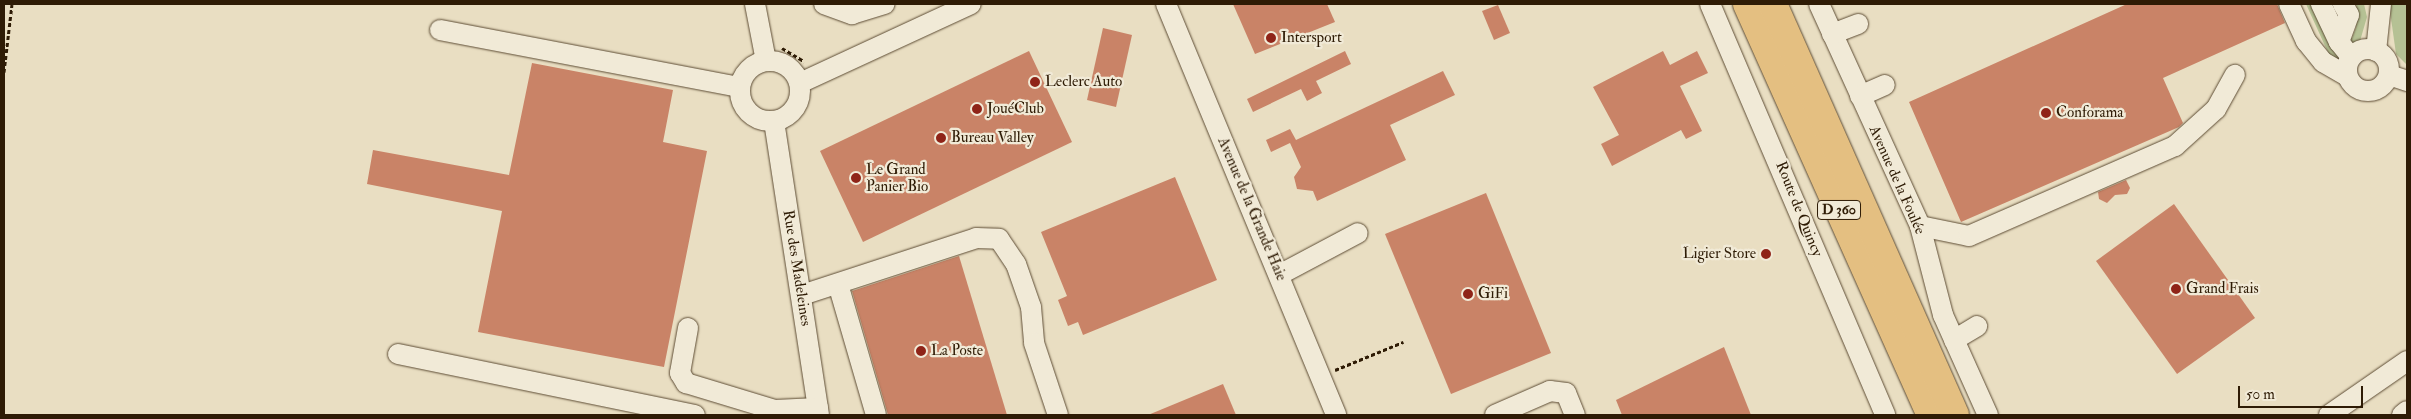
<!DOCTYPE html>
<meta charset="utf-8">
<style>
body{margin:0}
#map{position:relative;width:2411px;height:419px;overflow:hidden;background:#e9dec2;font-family:"IM FELL Double Pica",serif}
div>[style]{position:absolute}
.green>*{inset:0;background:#b5c194}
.building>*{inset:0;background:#c98367}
.path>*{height:3px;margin-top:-1.5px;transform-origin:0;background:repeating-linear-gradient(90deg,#2e1b05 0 4px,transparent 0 6.5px)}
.roads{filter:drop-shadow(0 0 1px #5d4c34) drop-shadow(0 0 1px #5d4c34)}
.minor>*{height:20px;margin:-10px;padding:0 10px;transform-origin:10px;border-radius:10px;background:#f1ead7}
.minor>.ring{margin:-10px;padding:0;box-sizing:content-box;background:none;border:20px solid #f1ead7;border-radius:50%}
.highway>*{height:28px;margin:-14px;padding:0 14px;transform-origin:14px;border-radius:14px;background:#e4bf81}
.dots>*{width:14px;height:14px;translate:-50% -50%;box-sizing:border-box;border:2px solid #f1ead7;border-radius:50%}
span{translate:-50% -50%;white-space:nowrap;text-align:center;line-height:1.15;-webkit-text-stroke:4.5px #f1ead7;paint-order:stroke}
.shield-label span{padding:1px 4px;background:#f1ead7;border:1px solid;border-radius:4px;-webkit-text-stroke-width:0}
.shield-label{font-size:14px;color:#2e1b05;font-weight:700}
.poi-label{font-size:15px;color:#2e1b05}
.left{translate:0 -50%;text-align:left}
.right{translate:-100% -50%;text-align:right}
.street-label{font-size:15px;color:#2e1b05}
.frame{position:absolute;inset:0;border:5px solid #2e1b05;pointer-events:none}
.scale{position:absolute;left:2238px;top:386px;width:125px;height:22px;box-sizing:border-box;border:2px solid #2e1b05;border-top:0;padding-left:6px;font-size:15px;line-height:18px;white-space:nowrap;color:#2e1b05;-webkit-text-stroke:4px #f1ead7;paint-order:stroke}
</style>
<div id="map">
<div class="green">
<i style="clip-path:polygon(2306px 4px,2316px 4px,2342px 55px,2339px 62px,2331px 59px)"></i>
<i style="clip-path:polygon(2357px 4px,2364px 4px,2367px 17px,2360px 41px,2350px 46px,2346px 37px,2352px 38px,2356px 27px,2350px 25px)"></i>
<i style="clip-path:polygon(2389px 4px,2407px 4px,2407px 65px,2396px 54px)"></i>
</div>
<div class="building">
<i style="clip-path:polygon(1233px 4px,1327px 4px,1335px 22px,1255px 54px)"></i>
<i style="clip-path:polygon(2127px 4px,2277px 4px,2285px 23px,2163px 78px,2183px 123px,2179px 127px,1961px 222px,1909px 102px)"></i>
<i style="clip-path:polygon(1498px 5px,1510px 33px,1494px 40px,1482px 11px)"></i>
<i style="clip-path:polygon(1103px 28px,1132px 35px,1116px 107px,1087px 100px)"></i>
<i style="clip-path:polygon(1029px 51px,1072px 142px,863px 242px,820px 151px)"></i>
<i style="clip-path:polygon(1345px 51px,1351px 64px,1316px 81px,1322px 93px,1307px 101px,1301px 89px,1253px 112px,1247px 99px)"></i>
<i style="clip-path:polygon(1663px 51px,1670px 65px,1697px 51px,1708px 73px,1680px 86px,1702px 131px,1686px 139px,1681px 130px,1612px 166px,1601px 144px,1619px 135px,1593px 87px)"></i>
<i style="clip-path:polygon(532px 63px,673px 90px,663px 142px,707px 151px,664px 367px,478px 332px,502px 211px,367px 184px,373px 150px,509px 175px)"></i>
<i style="clip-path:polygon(1443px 71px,1455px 95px,1390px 125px,1406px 160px,1317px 201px,1313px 191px,1297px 189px,1294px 177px,1301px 167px,1290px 143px,1271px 152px,1266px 140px,1290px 129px,1296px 140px)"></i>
<i style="clip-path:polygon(1175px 177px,1217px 280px,1083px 335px,1078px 322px,1068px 326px,1058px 300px,1067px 296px,1041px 232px)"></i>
<i style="clip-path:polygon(2126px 180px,2130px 188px,2127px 194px,2115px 195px,2107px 203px,2099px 199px,2098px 192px)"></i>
<i style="clip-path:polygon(1486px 193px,1551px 353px,1451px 394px,1385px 234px)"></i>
<i style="clip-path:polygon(2174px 204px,2255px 318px,2177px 374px,2096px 261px)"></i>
<i style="clip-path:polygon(959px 256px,1007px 415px,888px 415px,852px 291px)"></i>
<i style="clip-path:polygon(1724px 347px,1751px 415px,1622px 415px,1616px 400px)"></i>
<i style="clip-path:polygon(1223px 384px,1236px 415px,1148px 415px)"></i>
</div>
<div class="path">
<i style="left:782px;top:48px;width:26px;rotate:31deg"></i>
<i style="left:4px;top:72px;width:68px;rotate:-83.3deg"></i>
<i style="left:1335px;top:370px;width:74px;rotate:-22.4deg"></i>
</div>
<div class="roads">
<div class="minor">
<i style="left:755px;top:4px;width:58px;rotate:79.1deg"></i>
<i style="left:824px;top:4px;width:30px;rotate:20deg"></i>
<i style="left:852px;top:14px;width:34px;rotate:-17deg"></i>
<i style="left:1166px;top:4px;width:445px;rotate:67.5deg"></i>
<i style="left:1710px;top:4px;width:447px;rotate:66.9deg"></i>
<i style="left:1819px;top:4px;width:244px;rotate:65.5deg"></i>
<i style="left:1920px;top:226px;width:92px;rotate:75.5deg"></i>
<i style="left:1943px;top:315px;width:110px;rotate:65.8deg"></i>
<i style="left:2289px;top:4px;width:41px;rotate:65.3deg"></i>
<i style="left:2306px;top:41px;width:27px;rotate:51deg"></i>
<i style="left:2323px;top:62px;width:28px;rotate:30deg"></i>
<i style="left:2321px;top:4px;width:42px;rotate:64.7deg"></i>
<i style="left:2339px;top:42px;width:19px;rotate:51deg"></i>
<i style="left:440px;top:30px;width:305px;rotate:10.8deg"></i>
<i style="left:1832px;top:34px;width:28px;rotate:-21deg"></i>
<i style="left:2339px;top:42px;width:29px;rotate:-70deg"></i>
<i style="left:2349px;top:15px;width:13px;rotate:-119deg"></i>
<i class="ring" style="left:2347px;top:49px;width:22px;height:22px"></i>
<i style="left:2376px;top:51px;width:47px;rotate:-83.9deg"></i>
<i class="ring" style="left:740px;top:61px;width:40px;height:40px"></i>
<i style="left:2389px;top:75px;width:19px;rotate:18deg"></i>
<i style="left:800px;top:83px;width:188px;rotate:-24.8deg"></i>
<i style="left:1860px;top:96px;width:27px;rotate:-24deg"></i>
<i style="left:774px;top:121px;width:297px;rotate:81.3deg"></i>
<i style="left:1920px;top:226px;width:50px;rotate:11.5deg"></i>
<i style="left:1969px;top:236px;width:225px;rotate:-23.6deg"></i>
<i style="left:2175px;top:146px;width:55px;rotate:-42.1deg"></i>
<i style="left:2216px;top:109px;width:39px;rotate:-61deg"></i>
<i style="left:1279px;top:275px;width:89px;rotate:-28deg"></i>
<i style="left:838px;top:284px;width:136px;rotate:73.8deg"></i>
<i style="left:802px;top:295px;width:183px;rotate:-18.1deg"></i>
<i style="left:976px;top:238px;width:23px;rotate:2deg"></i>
<i style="left:999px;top:239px;width:30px;rotate:56deg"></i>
<i style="left:1016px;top:264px;width:46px;rotate:70.8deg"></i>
<i style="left:1031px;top:307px;width:36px;rotate:85deg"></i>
<i style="left:1034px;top:343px;width:76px;rotate:71.6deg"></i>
<i style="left:688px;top:328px;width:46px;rotate:100.1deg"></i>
<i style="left:680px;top:373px;width:12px;rotate:59deg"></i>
<i style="left:686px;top:383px;width:93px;rotate:16.9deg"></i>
<i style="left:775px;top:410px;width:43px;rotate:-2.7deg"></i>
<i style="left:1954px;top:340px;width:27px;rotate:-31deg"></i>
<i style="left:398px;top:354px;width:303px;rotate:11.6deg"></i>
<i style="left:1495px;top:415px;width:60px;rotate:-23.6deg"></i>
<i style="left:1550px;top:391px;width:16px;rotate:7deg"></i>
<i style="left:1566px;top:393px;width:24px;rotate:68deg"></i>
<i style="left:2329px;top:415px;width:95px;rotate:-34.7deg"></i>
<i style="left:2402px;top:415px;width:6px;rotate:-39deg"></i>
</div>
<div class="highway">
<i style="left:1747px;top:4px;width:450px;rotate:65.9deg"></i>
<i style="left:1773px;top:4px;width:449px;rotate:66.1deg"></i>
</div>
</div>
<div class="dots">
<i style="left:1271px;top:38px;background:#8f2418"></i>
<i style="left:1035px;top:82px;background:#8f2418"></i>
<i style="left:977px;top:109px;background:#8f2418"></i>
<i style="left:2046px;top:113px;background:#8f2418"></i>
<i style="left:941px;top:138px;background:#8f2418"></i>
<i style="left:856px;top:178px;background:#8f2418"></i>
<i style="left:1766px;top:254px;background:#8f2418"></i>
<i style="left:2176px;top:289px;background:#8f2418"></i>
<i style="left:1468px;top:294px;background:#8f2418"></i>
<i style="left:921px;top:351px;background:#8f2418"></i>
</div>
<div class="shield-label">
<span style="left:1839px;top:210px">D 360</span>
</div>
<div class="poi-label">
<span class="left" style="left:1281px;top:38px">Intersport</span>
<span class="left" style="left:1045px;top:82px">Leclerc Auto</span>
<span class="left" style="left:987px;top:109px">JouéClub</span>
<span class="left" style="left:2056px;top:113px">Conforama</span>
<span class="left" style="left:951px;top:138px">Bureau Valley</span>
<span class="left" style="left:866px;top:178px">Le Grand<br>Panier Bio</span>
<span class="right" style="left:1756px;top:254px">Ligier Store</span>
<span class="left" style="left:2186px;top:289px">Grand Frais</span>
<span class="left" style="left:1478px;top:294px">GiFi</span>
<span class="left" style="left:931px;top:351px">La Poste</span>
</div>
<div class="street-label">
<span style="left:1897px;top:180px;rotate:66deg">Avenue de la Foulée</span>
<span style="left:1252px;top:209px;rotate:67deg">Avenue de la Grande Haie</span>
<span style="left:1799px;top:209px;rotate:68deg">Route de Quincy</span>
<span style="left:797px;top:268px;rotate:81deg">Rue des Madeleines</span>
</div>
<div class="frame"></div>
<div class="scale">50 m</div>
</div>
